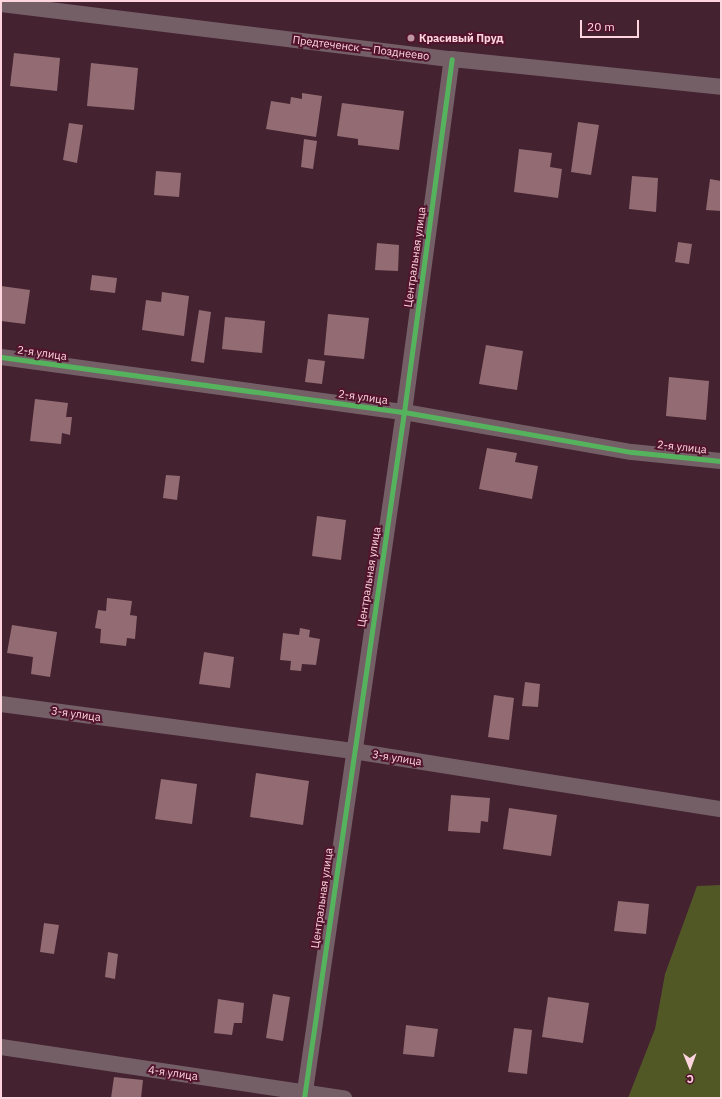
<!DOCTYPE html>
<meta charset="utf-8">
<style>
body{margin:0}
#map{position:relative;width:722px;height:1099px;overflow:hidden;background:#442230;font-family:"IBM Plex Sans",sans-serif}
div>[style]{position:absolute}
.forest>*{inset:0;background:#515826}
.building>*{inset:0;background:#926c72}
.street>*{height:16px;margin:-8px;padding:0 8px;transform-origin:8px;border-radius:8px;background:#745f67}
.cycleway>*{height:5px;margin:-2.5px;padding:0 2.5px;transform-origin:2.5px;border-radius:2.5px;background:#56b35d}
.dots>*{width:11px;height:11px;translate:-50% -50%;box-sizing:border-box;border:2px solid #52142c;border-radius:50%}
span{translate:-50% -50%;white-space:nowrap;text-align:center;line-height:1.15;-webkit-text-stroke:4px #52142c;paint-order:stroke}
.poi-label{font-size:11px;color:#fed5df;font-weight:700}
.left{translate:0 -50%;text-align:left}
.street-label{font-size:11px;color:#fed5df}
.frame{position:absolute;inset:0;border:2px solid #fed5df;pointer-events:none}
.north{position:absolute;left:670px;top:1047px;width:40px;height:40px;-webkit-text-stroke:3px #52142c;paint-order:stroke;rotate:179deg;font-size:11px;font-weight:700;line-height:16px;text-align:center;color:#fed5df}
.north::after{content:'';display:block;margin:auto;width:14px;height:18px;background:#fed5df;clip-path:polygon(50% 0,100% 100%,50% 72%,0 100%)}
.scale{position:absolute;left:580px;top:20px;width:59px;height:18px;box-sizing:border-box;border:2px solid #fed5df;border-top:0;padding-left:5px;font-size:12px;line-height:14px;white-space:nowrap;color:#fed5df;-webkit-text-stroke:3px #52142c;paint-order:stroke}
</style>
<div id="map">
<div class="forest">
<i style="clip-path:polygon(721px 885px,721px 1098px,628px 1098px,655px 1029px,665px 974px,697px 886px)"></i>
</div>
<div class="building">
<i style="clip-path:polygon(14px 53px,60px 58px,57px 91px,10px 86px)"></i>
<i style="clip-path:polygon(91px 63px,138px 68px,134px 110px,87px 106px)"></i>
<i style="clip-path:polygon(302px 93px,322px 96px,316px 137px,266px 129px,271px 101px,290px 104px,291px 97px,302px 99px)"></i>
<i style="clip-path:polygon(342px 103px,404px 111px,399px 150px,358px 145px,358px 139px,337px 136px)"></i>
<i style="clip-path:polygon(578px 122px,599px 125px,591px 175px,571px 172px)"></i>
<i style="clip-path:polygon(69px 123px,83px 125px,77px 163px,63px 160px)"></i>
<i style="clip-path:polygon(304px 139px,317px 141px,313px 169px,301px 167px)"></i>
<i style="clip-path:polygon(519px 149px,552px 153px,550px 167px,562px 169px,558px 198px,514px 192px)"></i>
<i style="clip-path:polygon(156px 171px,181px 173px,179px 197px,154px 195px)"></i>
<i style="clip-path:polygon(632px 176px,658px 178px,656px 212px,629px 209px)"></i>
<i style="clip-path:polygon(710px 179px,721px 181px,721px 211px,706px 210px)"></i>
<i style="clip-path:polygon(678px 242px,692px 244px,689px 264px,675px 262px)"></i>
<i style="clip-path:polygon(377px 243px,399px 245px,398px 271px,375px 270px)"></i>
<i style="clip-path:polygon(92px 275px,117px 278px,115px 293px,90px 290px)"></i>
<i style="clip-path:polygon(1px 286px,30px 290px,25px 324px,1px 321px)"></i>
<i style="clip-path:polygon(162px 292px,189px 296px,184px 336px,142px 330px,146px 300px,161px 302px)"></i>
<i style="clip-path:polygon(199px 310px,211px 312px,204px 363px,191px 361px)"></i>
<i style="clip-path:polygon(328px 314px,369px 318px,364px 359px,324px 355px)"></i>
<i style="clip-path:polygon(225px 317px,265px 321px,262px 353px,222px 349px)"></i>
<i style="clip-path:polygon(486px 345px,523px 351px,517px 390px,479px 384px)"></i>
<i style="clip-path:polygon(308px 359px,325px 361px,322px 384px,305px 382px)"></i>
<i style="clip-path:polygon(669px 377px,709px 381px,706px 420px,666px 416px)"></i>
<i style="clip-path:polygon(35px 399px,68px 403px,66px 417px,72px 417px,70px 435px,62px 433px,61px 444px,30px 441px)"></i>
<i style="clip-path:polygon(487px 448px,517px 453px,515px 462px,538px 466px,532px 499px,479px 489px)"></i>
<i style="clip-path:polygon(166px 475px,180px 476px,177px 500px,163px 498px)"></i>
<i style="clip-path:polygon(317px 516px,346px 520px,341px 560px,312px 556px)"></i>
<i style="clip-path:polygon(107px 598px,132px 601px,130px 615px,137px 616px,135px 639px,127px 638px,126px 646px,100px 643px,101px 629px,95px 628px,98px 610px,106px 611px)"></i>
<i style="clip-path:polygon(12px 625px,57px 632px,50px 677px,31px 674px,33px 657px,7px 653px)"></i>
<i style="clip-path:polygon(300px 628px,310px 630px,309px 637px,320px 639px,316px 665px,302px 664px,301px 671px,290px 670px,291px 661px,280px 660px,283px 633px,299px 635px)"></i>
<i style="clip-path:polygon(204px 652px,234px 657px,230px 688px,199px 684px)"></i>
<i style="clip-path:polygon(525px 682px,540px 684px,538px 707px,522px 706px)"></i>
<i style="clip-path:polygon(494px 695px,514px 698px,509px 740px,488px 737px)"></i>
<i style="clip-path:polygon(256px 773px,309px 781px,303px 825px,250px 817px)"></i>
<i style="clip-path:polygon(161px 779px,197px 784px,192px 824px,155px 819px)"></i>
<i style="clip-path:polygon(451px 795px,490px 798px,488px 822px,481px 821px,480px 833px,448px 831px)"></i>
<i style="clip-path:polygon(509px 808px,557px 815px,551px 856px,503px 849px)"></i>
<i style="clip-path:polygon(618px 901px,649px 904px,646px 934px,614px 931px)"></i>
<i style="clip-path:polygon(44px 923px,59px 925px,54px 954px,40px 952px)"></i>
<i style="clip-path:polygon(108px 952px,118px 954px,115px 979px,105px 977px)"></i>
<i style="clip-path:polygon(273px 994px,290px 997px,283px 1041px,266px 1038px)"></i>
<i style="clip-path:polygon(548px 997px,589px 1003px,583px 1043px,542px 1037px)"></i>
<i style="clip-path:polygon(218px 999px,244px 1003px,242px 1023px,234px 1023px,232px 1035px,214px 1033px)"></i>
<i style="clip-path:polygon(406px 1025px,438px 1029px,434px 1057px,403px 1054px)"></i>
<i style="clip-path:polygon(514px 1028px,532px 1030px,527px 1074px,508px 1072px)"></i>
<i style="clip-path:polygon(114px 1077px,143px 1080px,141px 1098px,111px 1098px)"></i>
</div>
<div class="street">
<i style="left:1px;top:4px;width:454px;rotate:7deg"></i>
<i style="left:452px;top:59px;width:270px;rotate:5.9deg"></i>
<i style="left:1px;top:357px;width:407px;rotate:7.8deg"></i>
<i style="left:404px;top:412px;width:231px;rotate:10deg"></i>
<i style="left:632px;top:452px;width:89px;rotate:5.8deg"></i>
<i style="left:1px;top:704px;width:355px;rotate:7.6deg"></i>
<i style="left:353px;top:751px;width:373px;rotate:9deg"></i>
<i style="left:1px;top:1047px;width:347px;rotate:8.5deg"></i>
<i style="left:304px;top:1098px;width:693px;rotate:-81.71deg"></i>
<i style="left:404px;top:412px;width:356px;rotate:-82.3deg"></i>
</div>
<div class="cycleway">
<i style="left:1px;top:357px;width:407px;rotate:7.8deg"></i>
<i style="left:404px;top:412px;width:231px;rotate:10deg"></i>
<i style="left:632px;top:452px;width:89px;rotate:5.8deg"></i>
<i style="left:304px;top:1098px;width:693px;rotate:-81.71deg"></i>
<i style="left:404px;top:412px;width:356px;rotate:-82.3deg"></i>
</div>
<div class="dots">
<i style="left:411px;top:38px;background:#bd96a2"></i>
</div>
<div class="poi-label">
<span class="left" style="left:419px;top:38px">Красивый Пруд</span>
</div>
<div class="street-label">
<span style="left:361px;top:48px;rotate:7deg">Предтеченск — Позднеево</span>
<span style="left:415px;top:257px;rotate:-82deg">Центральная улица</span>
<span style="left:42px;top:353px;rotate:8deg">2-я улица</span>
<span style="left:363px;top:397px;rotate:8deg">2-я улица</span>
<span style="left:682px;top:447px;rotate:6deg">2-я улица</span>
<span style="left:369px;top:577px;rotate:-81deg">Центральная улица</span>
<span style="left:76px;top:714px;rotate:8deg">3-я улица</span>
<span style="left:397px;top:758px;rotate:9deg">3-я улица</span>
<span style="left:322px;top:898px;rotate:-82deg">Центральная улица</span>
<span style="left:173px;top:1073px;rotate:8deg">4-я улица</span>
</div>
<div class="frame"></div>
<div class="north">С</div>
<div class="scale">20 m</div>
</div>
